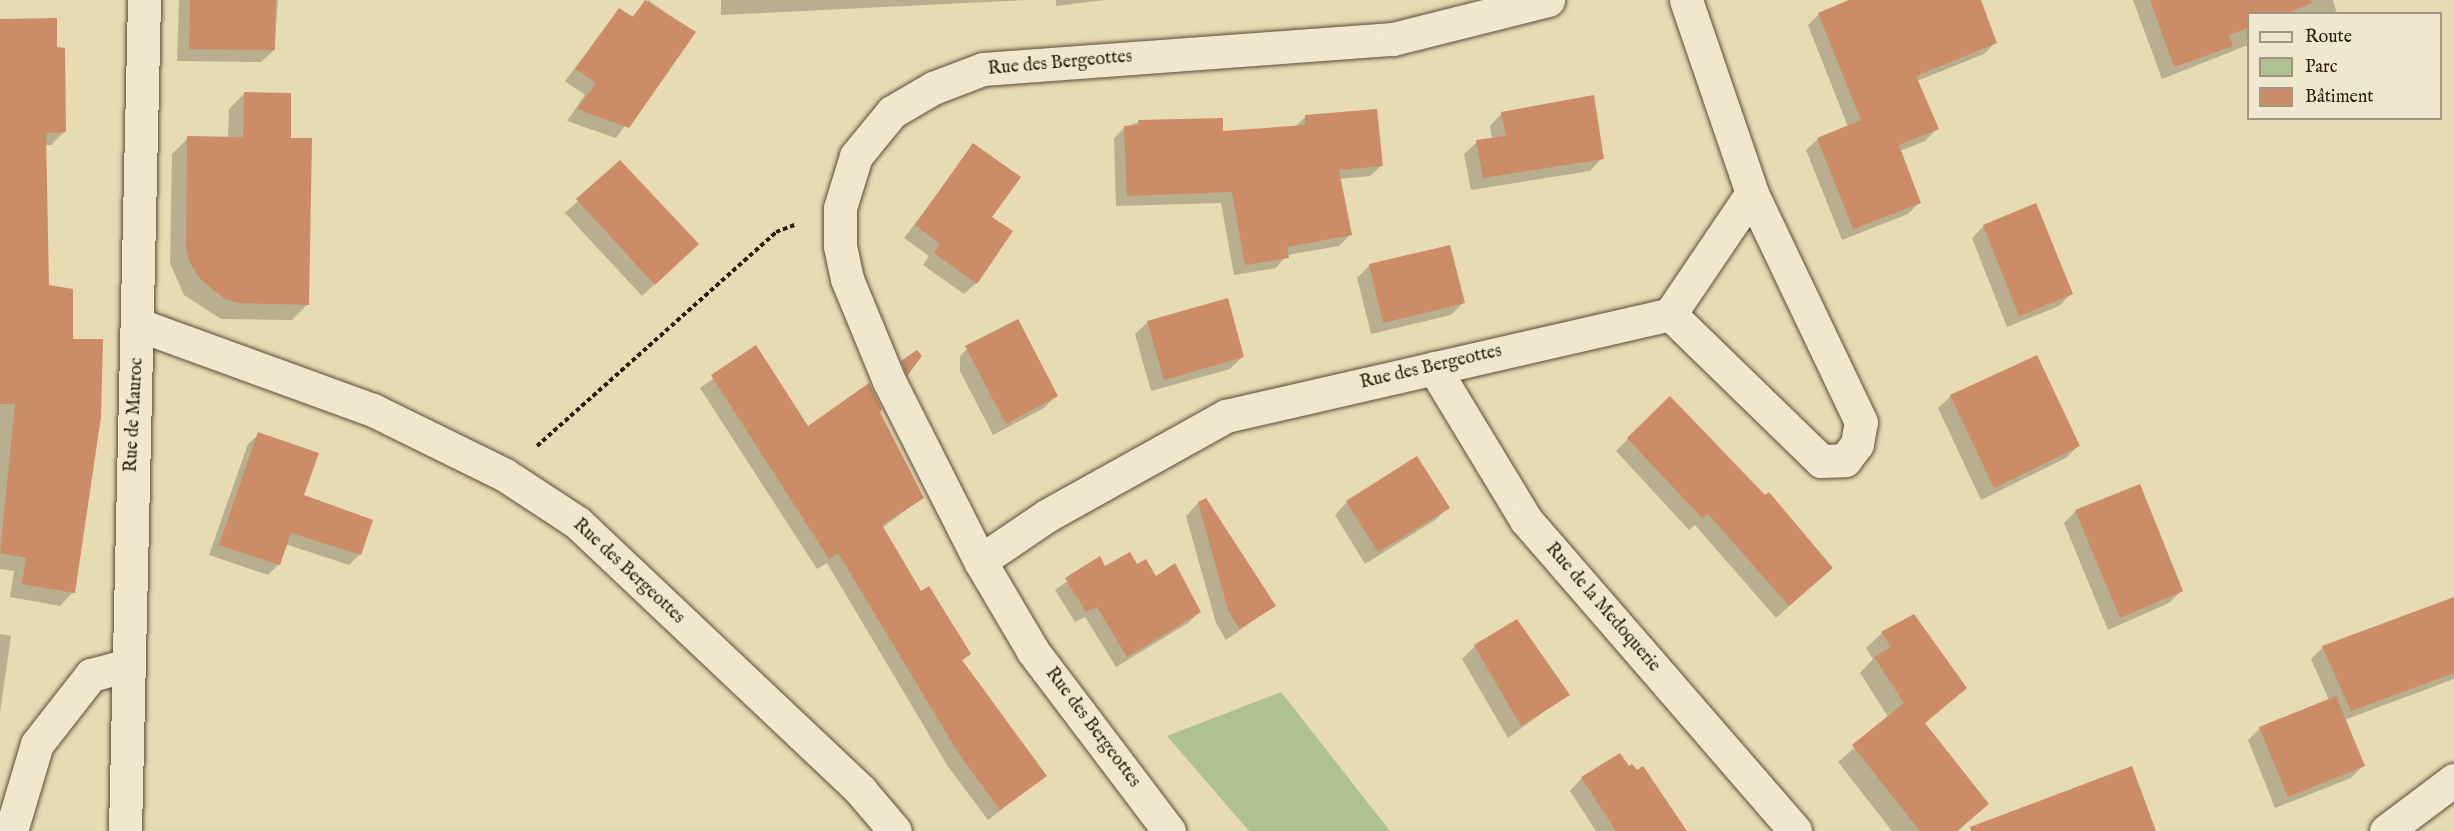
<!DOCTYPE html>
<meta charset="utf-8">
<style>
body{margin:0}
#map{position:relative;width:2454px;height:831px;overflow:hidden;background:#e7dbb3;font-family:"IM FELL English",serif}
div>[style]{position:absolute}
.green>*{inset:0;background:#afc191}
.shadow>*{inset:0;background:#0003}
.building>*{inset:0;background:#cd8c68}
.path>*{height:4px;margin-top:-2px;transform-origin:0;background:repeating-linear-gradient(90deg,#2a1d0e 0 4.5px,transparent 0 7.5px)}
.roads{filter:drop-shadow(0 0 2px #594c37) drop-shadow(0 0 2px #594c37)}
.minor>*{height:33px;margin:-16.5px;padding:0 16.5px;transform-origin:16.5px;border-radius:16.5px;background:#efe8ce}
.tertiary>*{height:33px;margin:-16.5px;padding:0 16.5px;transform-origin:16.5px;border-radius:16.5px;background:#efe8ce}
span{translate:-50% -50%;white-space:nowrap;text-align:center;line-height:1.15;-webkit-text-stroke:5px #efe8ce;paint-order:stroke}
.street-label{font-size:18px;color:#2a1d0e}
.legend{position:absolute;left:2247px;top:12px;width:195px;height:108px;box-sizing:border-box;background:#efe8ce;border:2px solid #a09781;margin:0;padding:8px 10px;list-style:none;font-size:18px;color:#2a1d0e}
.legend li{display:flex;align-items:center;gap:12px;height:30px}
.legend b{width:30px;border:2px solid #a09781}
</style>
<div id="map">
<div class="green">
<i style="clip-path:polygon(1281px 692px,1390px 831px,1249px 831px,1167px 736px)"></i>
</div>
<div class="shadow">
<i style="clip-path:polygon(179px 0,278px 0,274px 50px,261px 62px,177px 61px)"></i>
<i style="clip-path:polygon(648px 0,693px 32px,616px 138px,567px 121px,585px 95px,565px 81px,619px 10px,631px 18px)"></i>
<i style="clip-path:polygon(721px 0,1027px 0,721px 15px)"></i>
<i style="clip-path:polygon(1056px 0,1105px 0,1056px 6px)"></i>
<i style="clip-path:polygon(1853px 0,1979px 0,1996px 42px,1984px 54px,1917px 81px,1937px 129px,1925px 141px,1900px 151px,1919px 203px,1908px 214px,1842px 240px,1806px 150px,1818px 139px,1848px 127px,1808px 25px,1819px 14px)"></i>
<i style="clip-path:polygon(2133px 0,2244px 0,2248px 14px,2248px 45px,2162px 79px)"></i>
<i style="clip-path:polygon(2297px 0,2333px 0,2337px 14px,2288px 14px,2286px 8px)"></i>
<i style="clip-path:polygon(0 20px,55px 49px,64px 132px,51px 145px,45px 145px,48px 286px,73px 592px,60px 606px,10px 597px,14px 571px,0 569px)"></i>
<i style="clip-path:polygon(245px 93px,289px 140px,308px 304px,292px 320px,221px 319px,184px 295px,170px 263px,172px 154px,188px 138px,228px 138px,229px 109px)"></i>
<i style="clip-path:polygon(1502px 113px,1602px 158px,1590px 171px,1471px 190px,1464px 154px,1477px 142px,1492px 139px,1490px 126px)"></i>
<i style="clip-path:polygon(1306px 116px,1382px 165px,1370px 176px,1339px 179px,1350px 235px,1339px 246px,1287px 255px,1276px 268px,1234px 275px,1221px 203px,1116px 206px,1114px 138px,1125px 127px,1139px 122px,1221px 133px,1295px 127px)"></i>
<i style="clip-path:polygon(974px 145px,976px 283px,964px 294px,923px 265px,929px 256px,904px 238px)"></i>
<i style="clip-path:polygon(620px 162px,685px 256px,642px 296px,565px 213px)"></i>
<i style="clip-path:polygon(1984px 226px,2071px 294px,2059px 306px,2007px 327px,1972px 238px)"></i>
<i style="clip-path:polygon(1370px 265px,1463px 303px,1451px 315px,1371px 334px,1357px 278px)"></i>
<i style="clip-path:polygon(1148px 322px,1243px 356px,1230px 369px,1151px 391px,1135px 334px)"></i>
<i style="clip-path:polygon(972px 344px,1056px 396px,1044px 408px,993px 435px,960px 371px,960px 356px)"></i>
<i style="clip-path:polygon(756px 348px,807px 428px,878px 412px,922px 498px,882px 528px,920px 593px,969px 654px,961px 661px,1045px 776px,988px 820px,947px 765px,827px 563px,817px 569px,700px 388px)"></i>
<i style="clip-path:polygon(1951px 396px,2078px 446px,2066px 458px,1981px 500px,1938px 408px)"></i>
<i style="clip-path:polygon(1669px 398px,1818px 580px,1776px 618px,1695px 525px,1689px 530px,1616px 451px)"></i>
<i style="clip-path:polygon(259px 434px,302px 496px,360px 554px,349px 565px,285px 544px,279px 564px,268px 575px,209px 555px,248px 444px)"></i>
<i style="clip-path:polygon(1347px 502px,1448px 508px,1435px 520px,1365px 564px,1335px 515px)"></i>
<i style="clip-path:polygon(1198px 503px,1274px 606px,1226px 640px,1216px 623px,1186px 516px)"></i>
<i style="clip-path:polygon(2076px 511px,2181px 591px,2169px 603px,2108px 630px,2064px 523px)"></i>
<i style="clip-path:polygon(1099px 558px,1104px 568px,1137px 566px,1199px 612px,1188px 623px,1116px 667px,1085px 617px,1075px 622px,1055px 590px)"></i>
<i style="clip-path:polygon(2454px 599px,2454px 679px,2344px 720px,2363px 766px,2351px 778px,2275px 808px,2248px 740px,2260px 728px,2329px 700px,2311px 659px,2323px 647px)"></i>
<i style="clip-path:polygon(1516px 621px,1568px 694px,1508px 738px,1462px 659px,1475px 646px)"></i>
<i style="clip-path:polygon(1882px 633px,1965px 688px,1924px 724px,1987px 804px,1958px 831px,1892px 831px,1838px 762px,1889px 718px,1860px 673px,1873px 659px,1866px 648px)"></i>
<i style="clip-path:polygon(0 634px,11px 636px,0 712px)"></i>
<i style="clip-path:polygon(1628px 768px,1685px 831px,1596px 831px,1570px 791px,1582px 778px)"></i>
</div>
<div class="building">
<i style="clip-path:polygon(190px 0,276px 0,275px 50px,189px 49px)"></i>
<i style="clip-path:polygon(645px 0,696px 32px,629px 128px,577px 109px,596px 83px,575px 69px,619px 8px,633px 17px)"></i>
<i style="clip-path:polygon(1849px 0,1981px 0,1997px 43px,1916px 76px,1939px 129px,1899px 145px,1921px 203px,1853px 229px,1817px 138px,1861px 120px,1818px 13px)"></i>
<i style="clip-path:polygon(2150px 0,2311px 0,2312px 3px,2285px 14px,2248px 14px,2248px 28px,2229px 35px,2233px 46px,2174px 67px)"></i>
<i style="clip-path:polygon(57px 18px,57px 47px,65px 48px,66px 132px,46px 133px,49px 285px,73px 289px,73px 339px,103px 339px,101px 417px,75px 593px,22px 584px,26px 558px,0 553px,15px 404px,0 404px,0 19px)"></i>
<i style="clip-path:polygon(244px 92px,291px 93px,291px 138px,312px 138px,309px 305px,238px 303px,225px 299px,200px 279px,189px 261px,186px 247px,187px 136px,243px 137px)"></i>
<i style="clip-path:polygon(1594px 95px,1604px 159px,1483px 178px,1476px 140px,1506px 136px,1501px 112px)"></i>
<i style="clip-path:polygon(1377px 109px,1383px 166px,1339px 170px,1352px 235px,1287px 247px,1289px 258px,1245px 265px,1232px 192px,1127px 196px,1124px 126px,1139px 125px,1138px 120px,1223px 118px,1223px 131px,1305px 125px,1305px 115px)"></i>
<i style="clip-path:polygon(973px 143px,1021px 177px,992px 217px,1013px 231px,977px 284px,934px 253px,940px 244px,915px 225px)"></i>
<i style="clip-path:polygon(620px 160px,699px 244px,655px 285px,576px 199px)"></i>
<i style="clip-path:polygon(2036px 203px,2073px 294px,2019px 316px,1983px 225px)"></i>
<i style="clip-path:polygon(1450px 245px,1465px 303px,1383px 323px,1369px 264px)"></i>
<i style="clip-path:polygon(1228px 298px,1244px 357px,1164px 380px,1147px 321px)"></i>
<i style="clip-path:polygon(1018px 319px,1058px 396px,1006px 424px,965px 346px)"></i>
<i style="clip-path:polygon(756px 345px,808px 426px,869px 383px,882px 409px,880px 412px,924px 498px,882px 525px,921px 591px,929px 586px,971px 654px,962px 660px,1047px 776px,1000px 810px,959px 754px,838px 553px,829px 559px,711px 375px)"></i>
<i style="clip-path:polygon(917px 350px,922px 356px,907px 376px,901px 361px)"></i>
<i style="clip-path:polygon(2037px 355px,2080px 446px,1994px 488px,1950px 395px)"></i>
<i style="clip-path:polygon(1670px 396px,1765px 495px,1769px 492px,1833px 568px,1789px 606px,1708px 514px,1702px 518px,1627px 438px)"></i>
<i style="clip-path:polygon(258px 432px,319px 453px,304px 495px,373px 520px,361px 555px,291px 533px,280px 565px,219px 545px)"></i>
<i style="clip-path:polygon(1417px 456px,1450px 508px,1378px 552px,1346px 501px)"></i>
<i style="clip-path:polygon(2140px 484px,2183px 591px,2120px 618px,2075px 510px)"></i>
<i style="clip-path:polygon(1206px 498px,1276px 606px,1239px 629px,1228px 610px,1198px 502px)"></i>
<i style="clip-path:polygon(1130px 552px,1137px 564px,1146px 559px,1156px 576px,1175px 563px,1201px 612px,1127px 657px,1097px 607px,1086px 612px,1065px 578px,1100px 556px,1105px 566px)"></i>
<i style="clip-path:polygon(2454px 597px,2454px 673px,2351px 711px,2322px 646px)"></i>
<i style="clip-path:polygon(1914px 614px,1967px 688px,1925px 723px,1989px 804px,1957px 831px,1920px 831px,1852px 745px,1904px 703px,1874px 657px,1891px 647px,1881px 632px)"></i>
<i style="clip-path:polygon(1517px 619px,1570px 695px,1521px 726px,1474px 645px)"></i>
<i style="clip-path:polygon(2336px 696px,2365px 766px,2288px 797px,2259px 727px)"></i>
<i style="clip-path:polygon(1620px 753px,1629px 766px,1632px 764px,1637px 770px,1643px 766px,1687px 831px,1616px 831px,1581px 777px)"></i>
<i style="clip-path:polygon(2132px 766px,2156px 831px,1971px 831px,1970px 827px)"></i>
</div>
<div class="path">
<i style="left:537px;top:446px;width:321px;rotate:-41.8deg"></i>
<i style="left:776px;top:232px;width:22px;rotate:-21deg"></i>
</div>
<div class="roads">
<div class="minor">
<i style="left:1670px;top:314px;width:146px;rotate:-55.9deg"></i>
<i style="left:139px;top:325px;width:249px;rotate:20deg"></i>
<i style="left:373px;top:410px;width:147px;rotate:26.2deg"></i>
<i style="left:505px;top:475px;width:87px;rotate:33.3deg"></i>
<i style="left:578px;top:523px;width:390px;rotate:43.4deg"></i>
<i style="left:861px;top:791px;width:52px;rotate:49.6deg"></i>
<i style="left:1434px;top:368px;width:178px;rotate:58.8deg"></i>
<i style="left:1526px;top:520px;width:411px;rotate:49.1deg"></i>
<i style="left:980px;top:561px;width:202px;rotate:-116.8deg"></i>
<i style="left:889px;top:381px;width:110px;rotate:-112.4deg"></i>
<i style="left:847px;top:279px;width:34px;rotate:-102deg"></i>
<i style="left:840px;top:246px;width:38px;rotate:-90deg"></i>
<i style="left:840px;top:208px;width:54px;rotate:-72.9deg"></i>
<i style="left:856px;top:156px;width:57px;rotate:-50.7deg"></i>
<i style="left:892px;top:112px;width:48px;rotate:-30.3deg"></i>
<i style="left:933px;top:88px;width:53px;rotate:-20.8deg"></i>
<i style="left:983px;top:69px;width:411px;rotate:-4.2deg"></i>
<i style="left:1393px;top:39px;width:160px;rotate:-14.1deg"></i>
<i style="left:11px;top:831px;width:91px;rotate:-73.4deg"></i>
<i style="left:37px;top:744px;width:88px;rotate:-52deg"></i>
<i style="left:91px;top:675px;width:39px;rotate:-15deg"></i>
<i style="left:1169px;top:831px;width:226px;rotate:-127.1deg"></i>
<i style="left:1033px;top:651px;width:104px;rotate:-120.5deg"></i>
<i style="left:980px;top:561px;width:82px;rotate:-34.1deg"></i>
<i style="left:1048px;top:515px;width:204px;rotate:-29.1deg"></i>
<i style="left:1226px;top:416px;width:456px;rotate:-12.9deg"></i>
<i style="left:1670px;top:314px;width:211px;rotate:44.2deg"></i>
<i style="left:1821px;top:461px;width:24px;rotate:-2deg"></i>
<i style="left:1845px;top:460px;width:20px;rotate:-53deg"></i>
<i style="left:1857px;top:444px;width:22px;rotate:-80deg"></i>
<i style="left:1861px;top:422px;width:254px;rotate:-115.5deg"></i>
<i style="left:1752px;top:193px;width:204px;rotate:-108.9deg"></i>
<i style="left:2386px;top:831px;width:85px;rotate:-36.9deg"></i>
</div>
<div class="tertiary">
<i style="left:125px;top:831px;width:831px;rotate:-88.69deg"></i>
</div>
</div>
<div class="street-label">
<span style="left:1060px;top:64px;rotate:-5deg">Rue des Bergeottes</span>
<span style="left:1431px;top:368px;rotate:-13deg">Rue des Bergeottes</span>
<span style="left:135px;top:415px;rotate:-87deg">Rue de Mauroc</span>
<span style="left:628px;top:572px;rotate:43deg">Rue des Bergeottes</span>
<span style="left:1602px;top:608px;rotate:49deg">Rue de la Medoquerie</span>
<span style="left:1092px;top:728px;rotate:53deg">Rue des Bergeottes</span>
</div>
<ul class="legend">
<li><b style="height:8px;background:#efe8ce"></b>Route</li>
<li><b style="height:16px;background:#afc191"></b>Parc</li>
<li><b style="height:16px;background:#cd8c68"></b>Bâtiment</li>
</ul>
</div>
